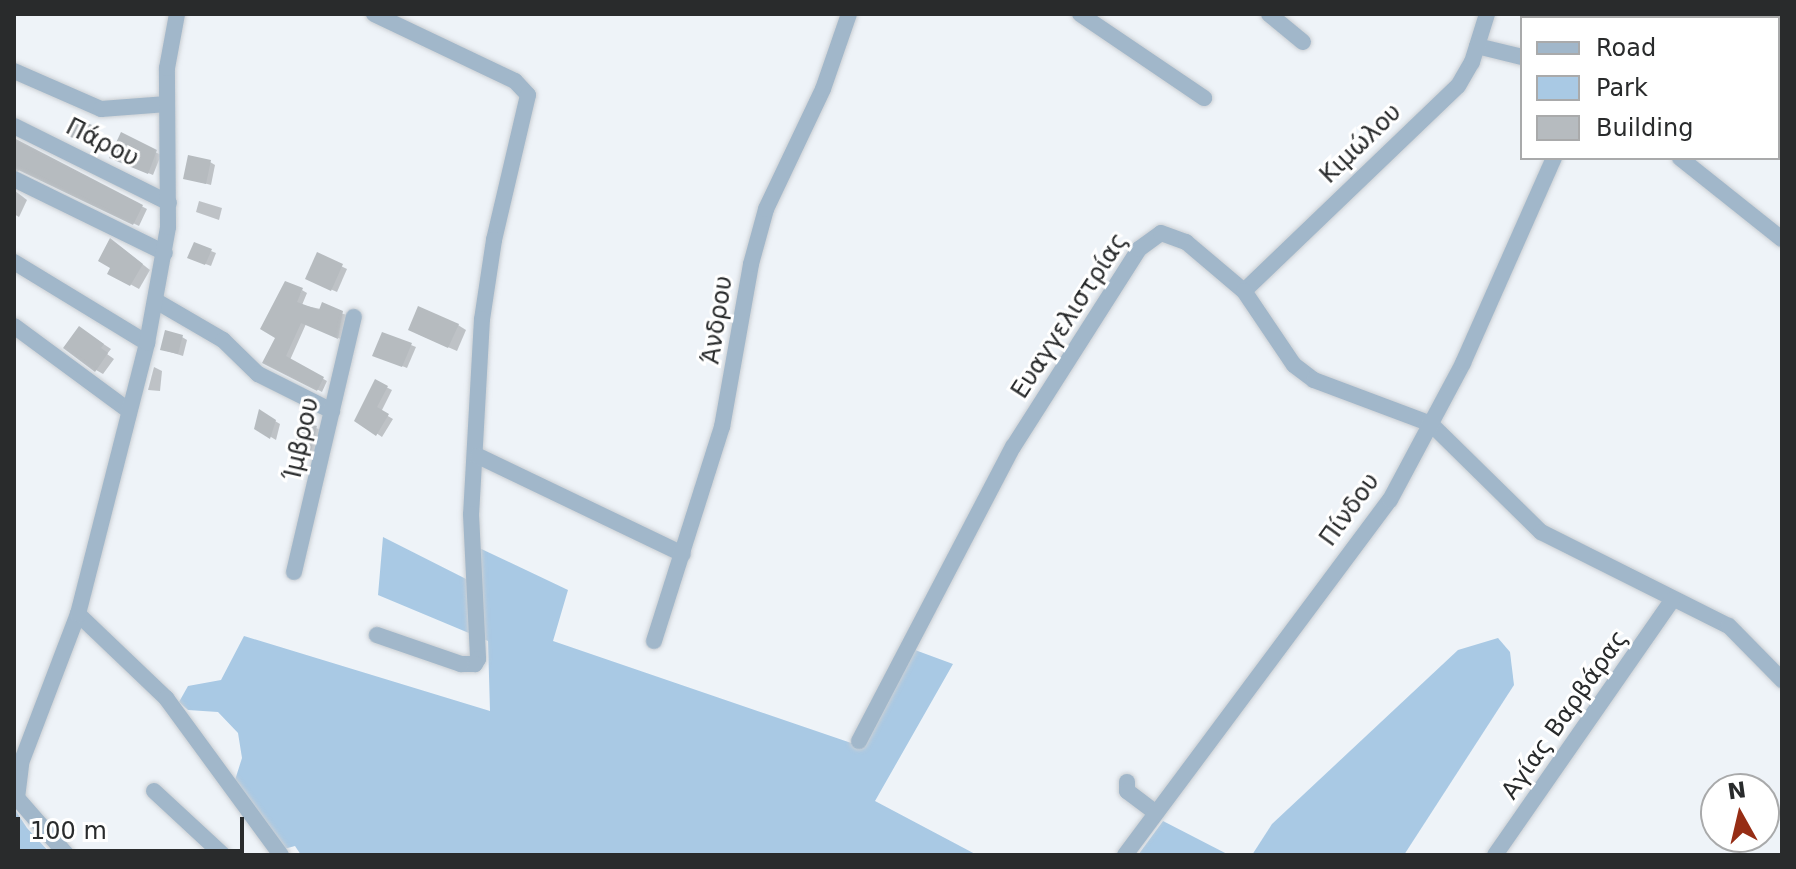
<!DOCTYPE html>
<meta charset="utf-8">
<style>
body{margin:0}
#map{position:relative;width:1796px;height:869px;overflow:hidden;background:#eef3f8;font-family:"DejaVu Sans",sans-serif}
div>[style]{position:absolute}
.green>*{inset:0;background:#a9c9e4}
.shadow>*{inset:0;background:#0003}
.building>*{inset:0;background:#b6bbbf}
.roads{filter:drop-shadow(0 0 2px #cbcfd3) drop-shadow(0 0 2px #cbcfd3)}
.minor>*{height:16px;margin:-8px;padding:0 8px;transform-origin:8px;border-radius:8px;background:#a1b7ca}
span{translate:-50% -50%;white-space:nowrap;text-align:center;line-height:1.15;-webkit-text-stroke:6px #fff;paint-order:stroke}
.street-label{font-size:24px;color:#292b2c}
.frame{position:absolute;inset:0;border:16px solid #292b2c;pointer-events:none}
.legend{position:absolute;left:1520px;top:16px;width:260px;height:144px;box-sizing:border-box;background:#fff;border:2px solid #a9aaab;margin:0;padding:10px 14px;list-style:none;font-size:24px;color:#292b2c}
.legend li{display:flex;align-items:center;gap:16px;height:40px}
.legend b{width:40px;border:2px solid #a9aaab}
.north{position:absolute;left:1700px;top:773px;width:80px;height:80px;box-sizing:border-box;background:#fff;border:2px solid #a9aaab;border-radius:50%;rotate:352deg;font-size:22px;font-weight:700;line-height:32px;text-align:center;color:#292b2c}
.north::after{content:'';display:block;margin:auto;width:28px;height:36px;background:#962d15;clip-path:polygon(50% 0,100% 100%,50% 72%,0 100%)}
.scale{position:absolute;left:16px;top:817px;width:228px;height:36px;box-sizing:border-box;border:4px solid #292b2c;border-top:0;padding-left:10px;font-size:24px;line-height:28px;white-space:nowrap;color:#292b2c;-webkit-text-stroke:6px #fff;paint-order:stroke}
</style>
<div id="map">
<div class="green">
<i style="clip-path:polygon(383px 537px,476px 584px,475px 546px,568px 590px,553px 641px,860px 746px,915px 650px,953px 664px,875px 801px,977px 855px,301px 855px,295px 846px,284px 849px,235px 780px,242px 758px,238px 733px,218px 712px,188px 710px,179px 702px,188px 686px,221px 680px,244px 636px,490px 711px,488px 641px,378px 595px)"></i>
<i style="clip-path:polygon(1498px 638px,1510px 652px,1514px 685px,1404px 855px,1252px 855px,1272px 824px,1458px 650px)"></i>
<i style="clip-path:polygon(14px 808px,27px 828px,52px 855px,14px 855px)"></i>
<i style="clip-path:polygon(1163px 821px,1229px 855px,1138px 855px)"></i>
</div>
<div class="shadow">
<i style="clip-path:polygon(91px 127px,96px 130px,89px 144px,74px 137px)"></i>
<i style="clip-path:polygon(122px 135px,161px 155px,153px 175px,117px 160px)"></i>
<i style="clip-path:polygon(14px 140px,147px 209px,139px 226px,20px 169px,14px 176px)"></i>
<i style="clip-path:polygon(210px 162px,215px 165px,211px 185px,185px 178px)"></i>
<i style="clip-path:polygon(14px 190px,27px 200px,19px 217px,14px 214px)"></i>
<i style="clip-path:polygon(199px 201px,222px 208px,219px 220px,196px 212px)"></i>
<i style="clip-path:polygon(118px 245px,150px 270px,139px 289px,110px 273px)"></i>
<i style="clip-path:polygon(211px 251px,216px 253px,211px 266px,195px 260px)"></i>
<i style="clip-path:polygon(318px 255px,347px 269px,337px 292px,312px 281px)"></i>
<i style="clip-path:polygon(302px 290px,307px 293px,302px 305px,348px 315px,343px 340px,306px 324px,290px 360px,327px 381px,322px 392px,265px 362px)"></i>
<i style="clip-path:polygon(458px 325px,466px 330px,457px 351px,418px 334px)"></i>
<i style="clip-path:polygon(87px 333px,111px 349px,107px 354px,114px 359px,103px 374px,96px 370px)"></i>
<i style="clip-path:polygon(182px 337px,187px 340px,183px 356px,167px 351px)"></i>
<i style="clip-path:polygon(411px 345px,416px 347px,407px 368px,380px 357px)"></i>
<i style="clip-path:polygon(154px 367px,162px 371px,160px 391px,148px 390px)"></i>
<i style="clip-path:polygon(376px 382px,392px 390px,381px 412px,393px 419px,382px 437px,357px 420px)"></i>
<i style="clip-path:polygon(260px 412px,280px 424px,276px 440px,256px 428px)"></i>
<i style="clip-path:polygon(316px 428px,321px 430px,316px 453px,296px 446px)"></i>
</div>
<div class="building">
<i style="clip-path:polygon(74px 117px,92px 125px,84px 143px,66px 135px)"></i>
<i style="clip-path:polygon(121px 132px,157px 150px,148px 174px,109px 158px)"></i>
<i style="clip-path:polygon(14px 138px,143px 205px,133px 225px,14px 168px)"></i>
<i style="clip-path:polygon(188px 155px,211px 160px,206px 184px,183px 179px)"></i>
<i style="clip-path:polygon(110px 238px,143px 264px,130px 286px,107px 274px,110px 268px,98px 261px)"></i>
<i style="clip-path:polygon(194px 242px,212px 249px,205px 265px,187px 258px)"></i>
<i style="clip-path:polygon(317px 252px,343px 264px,331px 291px,305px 279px)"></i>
<i style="clip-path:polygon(285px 281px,303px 288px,297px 302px,319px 310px,322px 302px,343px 311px,338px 339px,301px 323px,286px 356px,324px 377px,317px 391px,262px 363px,275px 338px,260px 329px)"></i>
<i style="clip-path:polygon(418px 306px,459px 324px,448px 348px,408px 330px)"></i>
<i style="clip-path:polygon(79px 326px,104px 344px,101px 348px,108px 353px,95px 372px,63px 348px)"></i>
<i style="clip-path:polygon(165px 330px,183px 335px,178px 354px,160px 350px)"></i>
<i style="clip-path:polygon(382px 332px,412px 343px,402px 367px,372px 356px)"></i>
<i style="clip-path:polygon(375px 379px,388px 386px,377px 407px,389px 414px,376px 436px,354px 421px)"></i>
<i style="clip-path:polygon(259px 409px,276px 420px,270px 439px,254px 429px)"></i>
<i style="clip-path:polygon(300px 422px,317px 426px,311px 451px,294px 447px)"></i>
</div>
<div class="roads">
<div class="minor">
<i style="left:374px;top:14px;width:156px;rotate:25.4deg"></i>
<i style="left:515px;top:81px;width:19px;rotate:47deg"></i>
<i style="left:528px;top:95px;width:149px;rotate:103.2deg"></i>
<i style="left:494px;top:240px;width:80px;rotate:98.6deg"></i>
<i style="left:482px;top:319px;width:195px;rotate:93.2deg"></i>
<i style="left:471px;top:514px;width:145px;rotate:87.2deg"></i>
<i style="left:478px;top:659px;width:6px;rotate:121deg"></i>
<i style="left:475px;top:664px;width:14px;rotate:180deg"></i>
<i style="left:461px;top:664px;width:89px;rotate:-161deg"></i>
<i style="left:1080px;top:14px;width:150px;rotate:34.1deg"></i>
<i style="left:1269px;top:14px;width:44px;rotate:39.5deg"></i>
<i style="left:1609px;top:18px;width:4px;rotate:-76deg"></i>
<i style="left:1477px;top:46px;width:46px;rotate:13.7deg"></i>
<i style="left:14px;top:71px;width:95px;rotate:23.6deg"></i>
<i style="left:101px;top:109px;width:66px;rotate:-4.3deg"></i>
<i style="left:14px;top:126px;width:173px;rotate:26.4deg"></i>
<i style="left:1680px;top:158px;width:130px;rotate:38.5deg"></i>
<i style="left:14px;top:179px;width:168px;rotate:26.1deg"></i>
<i style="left:14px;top:262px;width:156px;rotate:31.3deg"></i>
<i style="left:1244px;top:291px;width:296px;rotate:-43.8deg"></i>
<i style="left:1458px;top:86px;width:28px;rotate:-60deg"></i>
<i style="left:1472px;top:62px;width:50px;rotate:-72.6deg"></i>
<i style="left:156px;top:301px;width:78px;rotate:30.2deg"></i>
<i style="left:223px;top:340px;width:49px;rotate:44.2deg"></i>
<i style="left:258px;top:374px;width:83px;rotate:26.6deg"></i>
<i style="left:14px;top:326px;width:142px;rotate:36.4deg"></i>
<i style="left:478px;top:456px;width:227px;rotate:25.6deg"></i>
<i style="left:294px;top:572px;width:262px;rotate:-76.8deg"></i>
<i style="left:78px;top:614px;width:122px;rotate:43.7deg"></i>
<i style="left:166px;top:698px;width:195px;rotate:53.8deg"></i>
<i style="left:654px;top:641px;width:225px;rotate:-72.4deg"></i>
<i style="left:722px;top:427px;width:166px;rotate:-79.9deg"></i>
<i style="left:751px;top:264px;width:57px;rotate:-74.7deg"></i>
<i style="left:766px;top:209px;width:133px;rotate:-64.6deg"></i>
<i style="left:823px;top:89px;width:79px;rotate:-70.9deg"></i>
<i style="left:859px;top:741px;width:332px;rotate:-62.4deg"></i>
<i style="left:1013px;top:447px;width:235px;rotate:-57.5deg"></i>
<i style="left:1139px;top:249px;width:27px;rotate:-36deg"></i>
<i style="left:1161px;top:233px;width:27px;rotate:20deg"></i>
<i style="left:1186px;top:242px;width:76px;rotate:40.2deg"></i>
<i style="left:1244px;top:291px;width:89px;rotate:56deg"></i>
<i style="left:1294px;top:365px;width:25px;rotate:37deg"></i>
<i style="left:1314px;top:380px;width:125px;rotate:20.6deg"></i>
<i style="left:1431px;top:424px;width:154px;rotate:44.5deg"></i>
<i style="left:1541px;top:532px;width:210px;rotate:26.6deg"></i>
<i style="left:1729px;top:626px;width:76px;rotate:45.5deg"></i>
<i style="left:1127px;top:782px;width:9px;rotate:90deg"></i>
<i style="left:1127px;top:791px;width:35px;rotate:37deg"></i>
<i style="left:154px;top:791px;width:94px;rotate:42.8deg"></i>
<i style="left:67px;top:855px;width:76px;rotate:-131.3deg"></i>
<i style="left:17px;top:798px;width:35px;rotate:-83deg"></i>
<i style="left:21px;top:763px;width:160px;rotate:-69.1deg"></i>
<i style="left:78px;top:614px;width:280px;rotate:-75.7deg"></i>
<i style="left:147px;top:343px;width:118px;rotate:-79.7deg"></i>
<i style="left:168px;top:227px;width:159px;rotate:-90.4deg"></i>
<i style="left:167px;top:68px;width:55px;rotate:-79.5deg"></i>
<i style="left:1125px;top:855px;width:443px;rotate:-53.3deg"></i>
<i style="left:1390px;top:500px;width:155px;rotate:-61.9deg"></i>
<i style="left:1463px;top:363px;width:224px;rotate:-66.1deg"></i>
<i style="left:1495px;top:855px;width:310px;rotate:-55.2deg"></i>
</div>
</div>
<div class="street-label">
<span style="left:102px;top:143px;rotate:27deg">Πάρου</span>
<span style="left:1361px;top:144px;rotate:-44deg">Κιμώλου</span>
<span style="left:1070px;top:316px;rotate:-57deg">Ευαγγελιστρίας</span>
<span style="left:718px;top:320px;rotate:-81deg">Άνδρου</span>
<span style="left:302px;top:439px;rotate:-77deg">Ίμβρου</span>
<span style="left:1350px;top:510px;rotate:-54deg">Πίνδου</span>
<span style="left:1565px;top:715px;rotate:-55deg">Αγίας Βαρβάρας</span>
</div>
<div class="frame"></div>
<ul class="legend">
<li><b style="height:10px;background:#a1b7ca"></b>Road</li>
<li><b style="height:22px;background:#a9c9e4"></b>Park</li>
<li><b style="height:22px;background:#b6bbbf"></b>Building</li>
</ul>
<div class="north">N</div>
<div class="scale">100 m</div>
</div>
